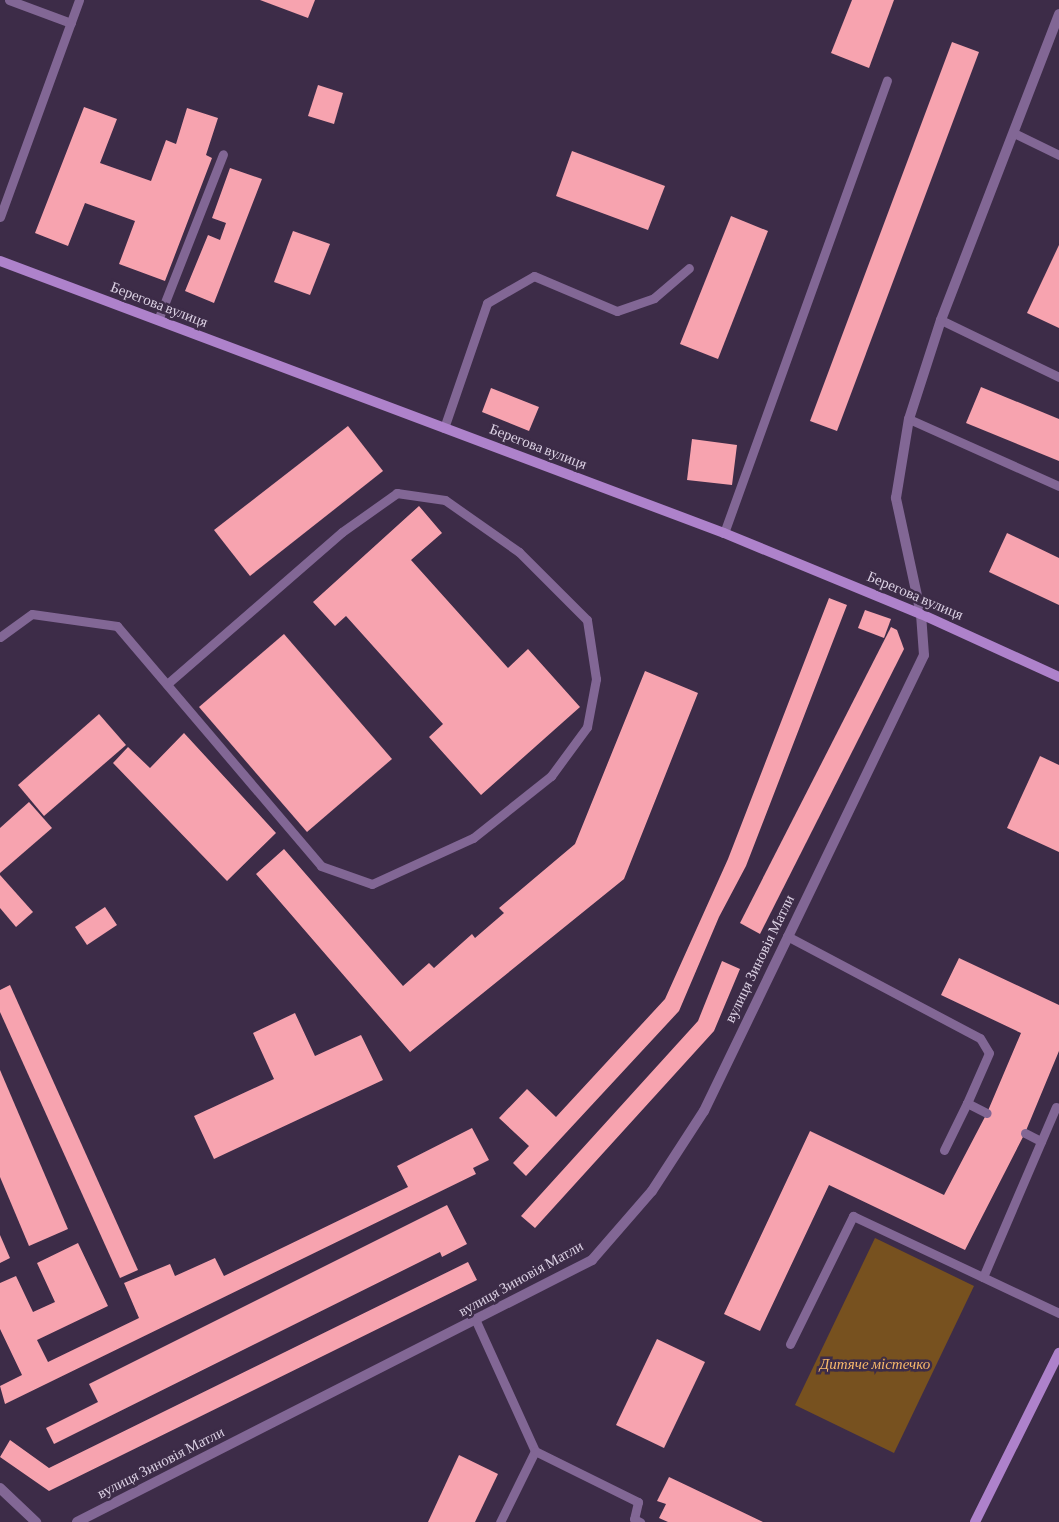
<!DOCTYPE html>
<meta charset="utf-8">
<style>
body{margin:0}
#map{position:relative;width:1059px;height:1522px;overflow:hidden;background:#3d2c48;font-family:"Crimson Pro",serif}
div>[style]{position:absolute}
.green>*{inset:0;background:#77511f}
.building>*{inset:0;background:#f7a3af}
.lane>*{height:9px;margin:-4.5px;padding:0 4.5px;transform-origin:4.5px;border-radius:4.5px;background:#826795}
.street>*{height:10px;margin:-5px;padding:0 5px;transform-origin:5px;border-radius:5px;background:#826795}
.secondary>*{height:10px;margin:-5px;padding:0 5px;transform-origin:5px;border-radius:5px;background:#ae82cb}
span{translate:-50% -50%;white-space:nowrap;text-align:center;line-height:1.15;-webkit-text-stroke:5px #3d2c48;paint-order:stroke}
.street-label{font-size:15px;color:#dbd0e3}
.park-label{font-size:15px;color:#f7b86b;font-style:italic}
</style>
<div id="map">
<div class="green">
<i style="clip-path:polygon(875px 1238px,974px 1286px,894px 1453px,795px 1405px)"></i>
</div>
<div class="building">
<i style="clip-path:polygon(260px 0,315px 0,308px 18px)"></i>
<i style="clip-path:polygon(852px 0,894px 0,869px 68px,831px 53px)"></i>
<i style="clip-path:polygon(952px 42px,979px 52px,837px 431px,810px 421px)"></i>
<i style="clip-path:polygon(318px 85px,343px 93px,334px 124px,308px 116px)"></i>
<i style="clip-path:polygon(84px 107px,117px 119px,100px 163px,151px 181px,166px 140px,176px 144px,187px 108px,218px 118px,206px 155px,212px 158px,165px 281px,119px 264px,135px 221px,85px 203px,68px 246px,35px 233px)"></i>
<i style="clip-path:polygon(572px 151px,665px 186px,648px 230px,556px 196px)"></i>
<i style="clip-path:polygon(230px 168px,262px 179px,214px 303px,185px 291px,208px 235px,220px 240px,226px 223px,212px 218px)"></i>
<i style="clip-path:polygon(731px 216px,768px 231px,718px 359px,680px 344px)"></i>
<i style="clip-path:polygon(293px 231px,330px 244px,310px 295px,274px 282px)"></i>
<i style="clip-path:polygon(1059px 245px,1059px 328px,1027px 313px)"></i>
<i style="clip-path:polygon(981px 387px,1059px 419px,1059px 461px,966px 423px)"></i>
<i style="clip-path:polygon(491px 388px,539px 407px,529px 431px,482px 412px)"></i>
<i style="clip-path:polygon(348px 426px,383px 471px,250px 576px,214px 530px)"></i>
<i style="clip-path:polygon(692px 439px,737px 445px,732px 485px,687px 480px)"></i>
<i style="clip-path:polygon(419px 506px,442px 533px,411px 560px,508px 668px,528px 649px,580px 707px,481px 795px,429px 737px,443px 724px,346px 616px,335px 626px,313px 602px)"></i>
<i style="clip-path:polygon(1007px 533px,1059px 558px,1059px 605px,989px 572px)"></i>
<i style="clip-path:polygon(829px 598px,847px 605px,746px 866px,719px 917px,679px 1011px,526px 1176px,513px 1163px,529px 1146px,499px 1118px,527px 1089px,556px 1117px,665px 999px,728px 859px)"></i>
<i style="clip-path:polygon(865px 610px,891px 619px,884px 638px,858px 628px)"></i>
<i style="clip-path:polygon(891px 627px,897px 630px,904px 649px,760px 934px,740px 923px)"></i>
<i style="clip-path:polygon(284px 634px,392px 759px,307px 832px,199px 707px)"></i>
<i style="clip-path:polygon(645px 671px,698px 693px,624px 879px,410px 1052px,256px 874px,284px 849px,403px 986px,429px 963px,434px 968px,472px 934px,475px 938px,504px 913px,499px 908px,575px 844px)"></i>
<i style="clip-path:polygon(99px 714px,126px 745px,44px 816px,18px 785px)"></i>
<i style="clip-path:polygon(184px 733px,276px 833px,227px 881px,113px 763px,128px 747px,150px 768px)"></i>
<i style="clip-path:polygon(1040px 756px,1059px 765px,1059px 852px,1007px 828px)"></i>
<i style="clip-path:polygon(29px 802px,52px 828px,0 873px,0 828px)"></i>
<i style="clip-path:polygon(0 875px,33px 912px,16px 927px,0 908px)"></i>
<i style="clip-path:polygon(105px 907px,117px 925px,87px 945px,75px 927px)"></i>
<i style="clip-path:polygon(959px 958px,1059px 1005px,1059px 1051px,1025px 1133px,965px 1250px,829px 1185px,760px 1331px,724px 1314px,810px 1131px,944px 1195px,987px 1113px,1021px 1033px,941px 995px)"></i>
<i style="clip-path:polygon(722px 961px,740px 969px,714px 1031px,535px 1228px,521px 1216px,698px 1021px)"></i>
<i style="clip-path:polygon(10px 985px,138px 1270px,120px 1278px,0 1012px,0 990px)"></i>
<i style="clip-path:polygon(295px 1013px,315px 1056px,361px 1035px,383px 1080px,214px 1159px,194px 1116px,274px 1079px,253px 1033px)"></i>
<i style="clip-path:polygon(0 1070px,68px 1229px,29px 1246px,0 1177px)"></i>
<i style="clip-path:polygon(472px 1128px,489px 1160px,473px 1168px,476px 1174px,5px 1404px,0 1386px,22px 1375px,0 1329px,0 1283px,16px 1276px,33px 1312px,55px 1302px,37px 1263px,78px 1243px,108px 1306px,37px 1340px,48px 1362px,139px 1318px,124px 1283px,170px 1264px,175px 1276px,215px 1258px,224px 1276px,408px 1187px,397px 1166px)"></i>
<i style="clip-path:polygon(447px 1205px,467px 1244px,442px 1257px,440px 1252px,54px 1444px,46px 1428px,98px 1402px,89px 1384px)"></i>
<i style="clip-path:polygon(0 1235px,10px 1258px,0 1263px)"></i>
<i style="clip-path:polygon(468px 1262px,477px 1280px,49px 1491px,0 1457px,10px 1440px,49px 1468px)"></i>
<i style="clip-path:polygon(657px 1339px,705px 1362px,664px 1448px,616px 1425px)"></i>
<i style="clip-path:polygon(459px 1455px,498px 1474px,475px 1522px,428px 1522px)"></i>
<i style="clip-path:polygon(669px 1477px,688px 1486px,763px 1522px,668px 1522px,659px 1518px,666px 1504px,657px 1501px)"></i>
</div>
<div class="lane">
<i style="left:9px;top:0;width:66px;rotate:20.4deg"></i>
<i style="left:1016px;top:134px;width:48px;rotate:26deg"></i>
<i style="left:0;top:217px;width:231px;rotate:-70deg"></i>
<i style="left:158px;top:320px;width:178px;rotate:-68.6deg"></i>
<i style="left:941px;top:320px;width:131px;rotate:25.8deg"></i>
<i style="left:909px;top:419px;width:164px;rotate:24.1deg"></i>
<i style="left:444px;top:428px;width:132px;rotate:-71deg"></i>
<i style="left:487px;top:303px;width:54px;rotate:-29.9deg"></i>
<i style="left:534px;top:276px;width:90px;rotate:22.9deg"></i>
<i style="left:617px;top:311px;width:39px;rotate:-19deg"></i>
<i style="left:654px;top:298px;width:46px;rotate:-40.6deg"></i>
<i style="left:724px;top:533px;width:481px;rotate:-70.2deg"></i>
<i style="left:0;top:637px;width:39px;rotate:-36deg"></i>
<i style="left:32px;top:614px;width:86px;rotate:8deg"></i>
<i style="left:117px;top:626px;width:315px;rotate:49.6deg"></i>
<i style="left:321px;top:866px;width:54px;rotate:19.4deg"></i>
<i style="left:372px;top:884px;width:111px;rotate:-24.5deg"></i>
<i style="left:473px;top:838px;width:100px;rotate:-38.5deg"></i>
<i style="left:551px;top:776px;width:61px;rotate:-53.7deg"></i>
<i style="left:587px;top:727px;width:49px;rotate:-79.4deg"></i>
<i style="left:596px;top:679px;width:60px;rotate:-98.7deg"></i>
<i style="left:587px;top:620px;width:96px;rotate:-135deg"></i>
<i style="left:519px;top:552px;width:90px;rotate:-144.9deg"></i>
<i style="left:445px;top:500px;width:49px;rotate:-171.7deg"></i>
<i style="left:397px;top:493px;width:67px;rotate:144.7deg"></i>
<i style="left:342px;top:532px;width:232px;rotate:139deg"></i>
<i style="left:787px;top:936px;width:218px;rotate:27.9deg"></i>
<i style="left:980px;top:1038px;width:17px;rotate:59deg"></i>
<i style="left:989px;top:1053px;width:55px;rotate:113.7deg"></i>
<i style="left:1025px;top:1133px;width:18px;rotate:27deg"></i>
<i style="left:944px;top:1150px;width:52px;rotate:-63.9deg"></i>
<i style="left:967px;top:1103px;width:22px;rotate:27deg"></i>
<i style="left:983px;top:1277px;width:185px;rotate:-66.8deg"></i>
<i style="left:476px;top:1321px;width:143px;rotate:65.6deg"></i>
<i style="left:535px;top:1451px;width:79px;rotate:116.2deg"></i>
<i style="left:790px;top:1344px;width:143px;rotate:-63.8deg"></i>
<i style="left:853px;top:1216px;width:228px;rotate:25.2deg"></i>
<i style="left:535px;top:1451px;width:115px;rotate:26.3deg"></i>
<i style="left:638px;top:1502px;width:17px;rotate:103deg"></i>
<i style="left:634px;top:1519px;width:7px;rotate:27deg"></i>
</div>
<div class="street">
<i style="left:0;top:1488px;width:50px;rotate:43.4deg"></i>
<i style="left:77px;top:1522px;width:578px;rotate:-26.96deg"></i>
<i style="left:592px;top:1260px;width:91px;rotate:-49deg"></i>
<i style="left:652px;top:1191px;width:95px;rotate:-57deg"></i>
<i style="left:704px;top:1111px;width:506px;rotate:-64.24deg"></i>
<i style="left:924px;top:655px;width:41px;rotate:-94.2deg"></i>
<i style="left:921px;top:614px;width:119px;rotate:-102.2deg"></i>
<i style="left:896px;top:498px;width:80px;rotate:-80.7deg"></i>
<i style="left:909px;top:419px;width:104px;rotate:-72.1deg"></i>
<i style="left:941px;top:320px;width:328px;rotate:-68.9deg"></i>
</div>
<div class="secondary">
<i style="left:0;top:261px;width:773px;rotate:20.59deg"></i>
<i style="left:724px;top:533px;width:213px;rotate:22.4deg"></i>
<i style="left:921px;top:614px;width:152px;rotate:24.5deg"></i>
<i style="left:975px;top:1522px;width:189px;rotate:-63.6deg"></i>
</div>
<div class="street-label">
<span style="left:159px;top:305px;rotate:21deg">Берегова вулиця</span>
<span style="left:538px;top:447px;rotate:21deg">Берегова вулиця</span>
<span style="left:915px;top:596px;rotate:23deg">Берегова вулиця</span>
<span style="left:760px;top:959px;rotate:-64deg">вулиця Зиновія Матли</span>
<span style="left:521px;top:1279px;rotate:-29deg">вулиця Зиновія Матли</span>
<span style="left:161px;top:1463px;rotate:-27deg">вулиця Зиновія Матли</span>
</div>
<div class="park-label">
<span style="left:875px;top:1365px">Дитяче містечко</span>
</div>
</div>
